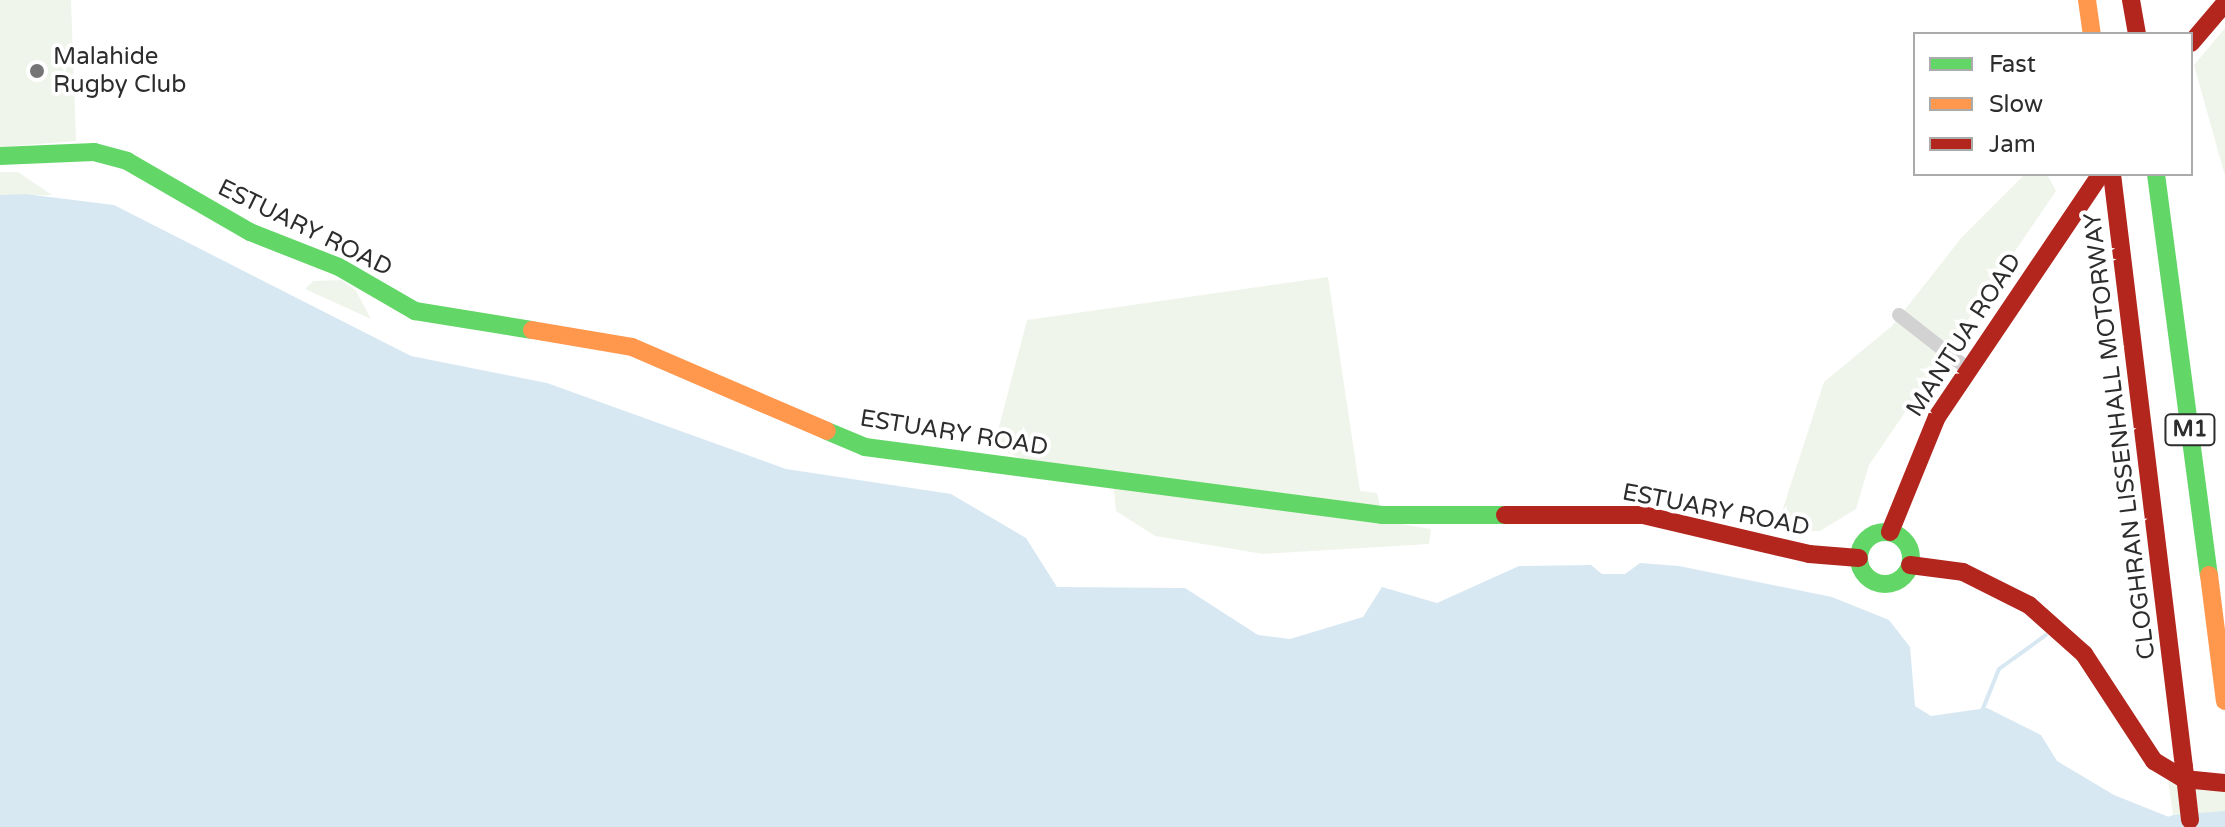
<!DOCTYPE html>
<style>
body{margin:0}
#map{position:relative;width:2225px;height:827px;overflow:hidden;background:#fff;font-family:"Varela Round",sans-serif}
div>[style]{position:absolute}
.green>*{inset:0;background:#f0f5eb}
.water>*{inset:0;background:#d7e8f2}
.stream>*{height:4px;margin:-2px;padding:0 2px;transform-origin:2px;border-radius:2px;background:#d7e8f2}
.river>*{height:24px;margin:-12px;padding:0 12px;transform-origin:12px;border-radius:12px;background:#d7e8f2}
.street>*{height:14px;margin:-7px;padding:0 7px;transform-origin:7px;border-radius:7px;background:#d2d2d2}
.fast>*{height:18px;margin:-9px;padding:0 9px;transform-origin:9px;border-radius:9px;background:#63d668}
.fast>.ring{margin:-9px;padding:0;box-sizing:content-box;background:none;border:18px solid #63d668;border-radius:50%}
.slow>*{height:18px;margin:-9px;padding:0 9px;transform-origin:9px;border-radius:9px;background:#ff974d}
.jam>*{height:18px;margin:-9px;padding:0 9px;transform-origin:9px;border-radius:9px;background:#b3261e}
.jam-bridge>*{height:18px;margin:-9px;padding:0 9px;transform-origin:9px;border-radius:9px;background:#b3261e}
.dots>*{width:22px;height:22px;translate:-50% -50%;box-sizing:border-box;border:4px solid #fff;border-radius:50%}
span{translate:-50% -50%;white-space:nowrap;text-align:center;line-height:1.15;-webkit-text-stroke:8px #fff;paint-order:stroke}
.shield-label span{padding:2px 6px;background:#fff;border:2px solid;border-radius:6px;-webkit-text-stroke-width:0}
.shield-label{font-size:22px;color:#2d2d2d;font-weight:700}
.poi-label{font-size:24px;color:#2d2d2d}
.left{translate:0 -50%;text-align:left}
.street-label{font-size:24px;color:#2d2d2d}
.legend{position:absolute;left:1913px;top:32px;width:280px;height:144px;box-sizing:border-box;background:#fff;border:2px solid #ababab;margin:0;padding:10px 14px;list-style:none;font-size:24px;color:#2d2d2d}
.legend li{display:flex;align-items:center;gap:16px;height:40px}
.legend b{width:40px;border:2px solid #ababab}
</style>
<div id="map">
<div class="green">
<i style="clip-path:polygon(0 0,71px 0,76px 141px,0 147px)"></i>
<i style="clip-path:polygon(2225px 28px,2225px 176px,2194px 65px)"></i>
<i style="clip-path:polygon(0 172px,18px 172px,52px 195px,0 196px)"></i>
<i style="clip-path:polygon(2025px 174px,2047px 174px,2056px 191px,1869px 465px,1856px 509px,1820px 531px,1776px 530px,1824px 382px,1892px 326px,1962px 237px)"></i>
<i style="clip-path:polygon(1328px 277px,1360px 491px,1377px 493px,1383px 521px,1431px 529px,1429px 544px,1263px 554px,1155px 536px,1116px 511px,1112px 473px,1022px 459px,994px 446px,1027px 320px)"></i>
<i style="clip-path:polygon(342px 280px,356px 291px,371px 319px,305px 289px,313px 281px)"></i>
<i style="clip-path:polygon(2168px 781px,2225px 788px,2225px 827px,2175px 827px)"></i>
</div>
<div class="water">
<i style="clip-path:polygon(25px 194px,114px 205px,411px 356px,547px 383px,786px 469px,951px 494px,1026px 538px,1057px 587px,1185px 588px,1258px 635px,1290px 639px,1363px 617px,1382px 587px,1437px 603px,1519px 566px,1591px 565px,1602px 574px,1625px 574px,1640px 563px,1679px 566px,1832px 597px,1889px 620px,1910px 647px,1915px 706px,1931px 716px,1987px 708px,2041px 735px,2057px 761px,2114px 795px,2174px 819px,2175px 827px,0 827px,0 195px)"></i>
</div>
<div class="stream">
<i style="left:1982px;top:711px;width:45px;rotate:-68deg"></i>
<i style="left:1999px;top:669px;width:58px;rotate:-35.9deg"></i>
</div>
<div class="river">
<i style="left:2175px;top:827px;width:50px;rotate:-4.6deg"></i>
</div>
<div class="street">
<i style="left:1899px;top:315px;width:88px;rotate:38deg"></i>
</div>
<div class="fast">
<i style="left:0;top:156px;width:94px;rotate:-2.4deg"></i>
<i style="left:94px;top:152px;width:34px;rotate:15deg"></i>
<i style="left:127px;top:161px;width:142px;rotate:30deg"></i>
<i style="left:250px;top:232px;width:96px;rotate:21.5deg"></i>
<i style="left:339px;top:267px;width:88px;rotate:30.1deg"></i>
<i style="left:415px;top:311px;width:119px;rotate:9.2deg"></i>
<i style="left:2156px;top:174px;width:404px;rotate:82.5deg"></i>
<i style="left:827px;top:431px;width:41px;rotate:22.8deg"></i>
<i style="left:865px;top:447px;width:521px;rotate:7.49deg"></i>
<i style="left:1382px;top:515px;width:123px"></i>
<i class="ring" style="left:1859px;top:532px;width:34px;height:34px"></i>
</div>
<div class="slow">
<i style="left:2087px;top:0;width:34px;rotate:82deg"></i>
<i style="left:532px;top:330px;width:101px;rotate:9.6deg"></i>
<i style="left:632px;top:347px;width:212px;rotate:23.3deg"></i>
<i style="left:2209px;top:575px;width:127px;rotate:82.8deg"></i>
</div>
<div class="jam">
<i style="left:2131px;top:0;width:35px;rotate:80deg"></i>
<i style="left:2191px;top:43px;width:52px;rotate:-49.6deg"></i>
<i style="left:2112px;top:174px;width:597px;rotate:83.08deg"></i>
<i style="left:1505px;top:515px;width:138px"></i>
<i style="left:1643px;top:515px;width:171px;rotate:13.2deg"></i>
<i style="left:1809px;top:554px;width:50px;rotate:4.6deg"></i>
<i style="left:1890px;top:532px;width:124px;rotate:-67.8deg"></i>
<i style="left:1937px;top:417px;width:293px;rotate:-56deg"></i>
<i style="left:1910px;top:565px;width:53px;rotate:7.5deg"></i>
<i style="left:1963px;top:572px;width:74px;rotate:26.6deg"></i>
<i style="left:2029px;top:605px;width:74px;rotate:41.7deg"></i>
<i style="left:2084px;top:654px;width:128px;rotate:56.8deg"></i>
<i style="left:2154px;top:761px;width:35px;rotate:31deg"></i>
<i style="left:2184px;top:779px;width:41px;rotate:5.6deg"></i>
</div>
<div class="jam-bridge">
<i style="left:2184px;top:767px;width:53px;rotate:83.5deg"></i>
</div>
<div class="dots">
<i style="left:37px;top:71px;background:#767676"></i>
</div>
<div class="shield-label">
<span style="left:2190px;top:430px">M1</span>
</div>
<div class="poi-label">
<span class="left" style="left:53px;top:71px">Malahide<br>Rugby Club</span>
</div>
<div class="street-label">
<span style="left:305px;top:228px;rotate:26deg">ESTUARY ROAD</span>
<span style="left:1964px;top:335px;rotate:-57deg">MANTUA ROAD</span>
<span style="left:954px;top:433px;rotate:9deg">ESTUARY ROAD</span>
<span style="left:2120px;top:436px;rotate:-97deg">CLOGHRAN LISSENHALL MOTORWAY</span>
<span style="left:1716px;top:510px;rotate:11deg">ESTUARY ROAD</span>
</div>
<ul class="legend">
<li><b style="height:10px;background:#63d668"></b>Fast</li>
<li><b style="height:10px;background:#ff974d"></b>Slow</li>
<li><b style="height:10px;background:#b3261e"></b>Jam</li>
</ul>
</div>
